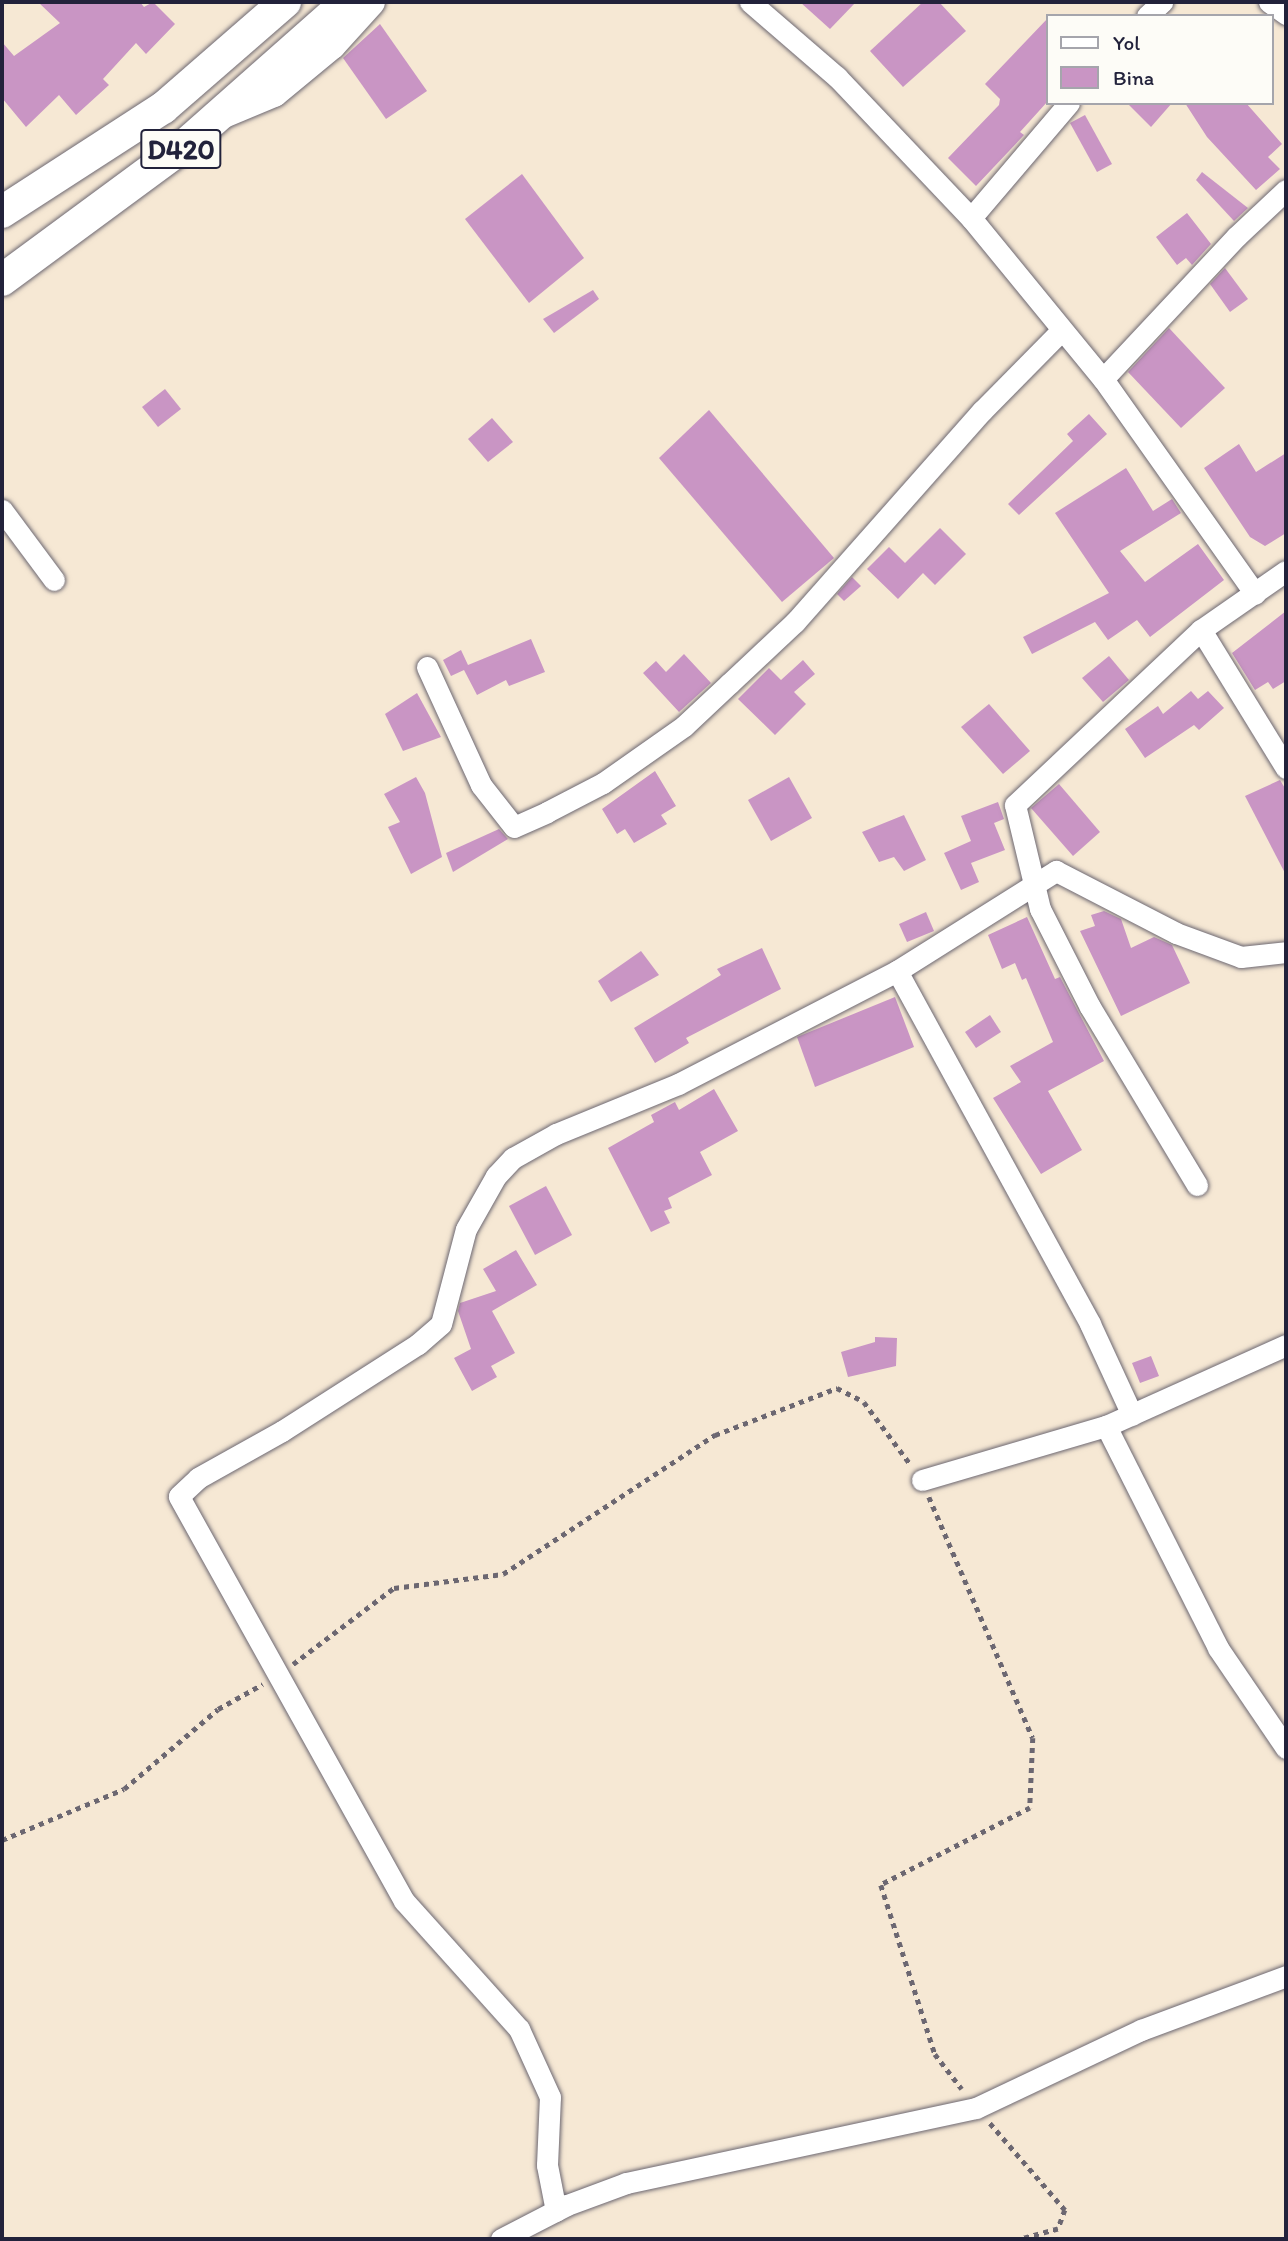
<!DOCTYPE html>
<style>
body{margin:0}
#map{position:relative;width:1288px;height:2241px;overflow:hidden;background:#f6e8d4;font-family:Itim,sans-serif}
div>[style]{position:absolute}
.building>*{inset:0;background:#c995c4}
.path>*{height:4.5px;margin-top:-2.25px;transform-origin:0;background:repeating-linear-gradient(90deg,#6c6771 0 5px,transparent 0 10px)}
.roads{filter:drop-shadow(0 0 2px #6c6771) drop-shadow(0 0 2px #6c6771)}
.minor>*{height:21px;margin:-10.5px;padding:0 10.5px;transform-origin:10.5px;border-radius:10.5px;background:#fff}
.major>*{height:28px;margin:-14px;padding:0 14px;transform-origin:14px;border-radius:14px;background:#fff}
.highway>*{height:32px;margin:-16px;padding:0 16px;transform-origin:16px;border-radius:16px;background:#fff}
span{translate:-50% -50%;white-space:nowrap;text-align:center;line-height:1.15;-webkit-text-stroke:5px #fdfcf7;paint-order:stroke}
.shield-label span{padding:2px 5px;background:#fdfcf7;border:2px solid;border-radius:5px;-webkit-text-stroke-width:0}
.shield-label{font-size:28px;color:#22223b;font-weight:700}
.frame{position:absolute;inset:0;border:4px solid #22223b;pointer-events:none}
.legend{position:absolute;left:1046px;top:14px;width:228px;height:91px;box-sizing:border-box;background:#fdfcf7;border:2px solid #a5a5ac;margin:0;padding:9px 12px;list-style:none;font-size:21px;color:#22223b}
.legend li{display:flex;align-items:center;gap:14px;height:35px}
.legend b{width:35px;border:2px solid #a5a5ac}
</style>
<div id="map">
<div class="building">
<i style="clip-path:polygon(38px 2px,140px 2px,144px 7px,153px 2px,175px 24px,146px 54px,136px 43px,103px 79px,109px 85px,76px 115px,59px 95px,26px 127px,2px 98px,2px 42px,14px 56px,60px 23px)"></i>
<i style="clip-path:polygon(800px 2px,856px 2px,830px 29px)"></i>
<i style="clip-path:polygon(923px 2px,939px 2px,966px 31px,903px 87px,870px 51px)"></i>
<i style="clip-path:polygon(1048px 18px,1048px 101px,1020px 132px,1024px 135px,976px 186px,948px 158px,999px 105px,1000px 99px,985px 84px)"></i>
<i style="clip-path:polygon(380px 24px,427px 91px,386px 119px,343px 58px)"></i>
<i style="clip-path:polygon(1127px 103px,1172px 103px,1151px 127px)"></i>
<i style="clip-path:polygon(1185px 103px,1246px 103px,1282px 144px,1268px 157px,1280px 169px,1256px 190px,1207px 137px)"></i>
<i style="clip-path:polygon(1085px 115px,1112px 164px,1097px 172px,1070px 123px)"></i>
<i style="clip-path:polygon(1202px 172px,1248px 208px,1234px 221px,1196px 180px)"></i>
<i style="clip-path:polygon(522px 174px,584px 258px,529px 303px,465px 219px)"></i>
<i style="clip-path:polygon(1187px 213px,1211px 244px,1192px 265px,1186px 258px,1177px 265px,1156px 237px)"></i>
<i style="clip-path:polygon(1225px 268px,1248px 299px,1230px 312px,1210px 284px)"></i>
<i style="clip-path:polygon(593px 290px,599px 299px,554px 333px,543px 319px)"></i>
<i style="clip-path:polygon(1169px 328px,1225px 388px,1181px 428px,1128px 372px)"></i>
<i style="clip-path:polygon(165px 389px,181px 409px,158px 427px,142px 407px)"></i>
<i style="clip-path:polygon(709px 410px,834px 558px,782px 602px,659px 458px)"></i>
<i style="clip-path:polygon(1089px 414px,1107px 434px,1019px 515px,1008px 504px,1073px 441px,1067px 434px)"></i>
<i style="clip-path:polygon(492px 418px,513px 442px,488px 462px,468px 439px)"></i>
<i style="clip-path:polygon(1239px 444px,1256px 472px,1286px 453px,1286px 533px,1265px 546px,1250px 537px,1204px 468px)"></i>
<i style="clip-path:polygon(1126px 468px,1153px 511px,1172px 499px,1181px 513px,1120px 551px,1145px 582px,1198px 544px,1224px 580px,1150px 637px,1137px 620px,1108px 640px,1095px 622px,1032px 654px,1023px 637px,1109px 593px,1055px 513px)"></i>
<i style="clip-path:polygon(940px 528px,966px 554px,935px 585px,923px 573px,898px 599px,867px 569px,889px 547px,905px 563px)"></i>
<i style="clip-path:polygon(852px 577px,861px 586px,844px 601px,837px 594px)"></i>
<i style="clip-path:polygon(1286px 611px,1286px 681px,1273px 689px,1268px 682px,1255px 690px,1232px 653px)"></i>
<i style="clip-path:polygon(531px 639px,545px 672px,509px 686px,506px 680px,477px 695px,464px 670px,451px 676px,443px 660px,461px 650px,468px 665px)"></i>
<i style="clip-path:polygon(684px 654px,711px 683px,679px 712px,643px 673px,656px 661px,666px 672px)"></i>
<i style="clip-path:polygon(1109px 656px,1129px 680px,1103px 702px,1082px 678px)"></i>
<i style="clip-path:polygon(803px 660px,815px 674px,794px 692px,806px 704px,775px 735px,738px 699px,769px 668px,781px 680px)"></i>
<i style="clip-path:polygon(1191px 691px,1198px 699px,1208px 691px,1224px 708px,1199px 730px,1194px 725px,1145px 758px,1125px 729px,1158px 706px,1163px 714px)"></i>
<i style="clip-path:polygon(417px 693px,441px 737px,403px 751px,385px 714px)"></i>
<i style="clip-path:polygon(989px 704px,1030px 751px,1003px 774px,961px 727px)"></i>
<i style="clip-path:polygon(655px 771px,676px 806px,661px 815px,667px 824px,634px 843px,625px 829px,617px 834px,602px 809px)"></i>
<i style="clip-path:polygon(416px 777px,425px 793px,442px 857px,411px 874px,388px 827px,400px 822px,384px 794px)"></i>
<i style="clip-path:polygon(789px 777px,812px 818px,771px 841px,748px 800px)"></i>
<i style="clip-path:polygon(1280px 780px,1286px 790px,1286px 875px,1245px 796px)"></i>
<i style="clip-path:polygon(1059px 784px,1100px 832px,1073px 856px,1031px 808px)"></i>
<i style="clip-path:polygon(998px 802px,1004px 819px,994px 823px,1005px 850px,971px 863px,979px 882px,961px 890px,944px 853px,971px 841px,961px 816px)"></i>
<i style="clip-path:polygon(904px 815px,926px 860px,904px 871px,894px 857px,879px 862px,862px 832px)"></i>
<i style="clip-path:polygon(499px 829px,508px 839px,453px 872px,446px 853px)"></i>
<i style="clip-path:polygon(1104px 911px,1121px 919px,1131px 948px,1154px 937px,1172px 945px,1190px 983px,1121px 1016px,1080px 931px,1095px 926px,1091px 915px)"></i>
<i style="clip-path:polygon(926px 912px,934px 931px,907px 942px,899px 924px)"></i>
<i style="clip-path:polygon(1027px 917px,1055px 979px,1060px 977px,1104px 1061px,1048px 1091px,1082px 1150px,1041px 1174px,993px 1098px,1021px 1082px,1010px 1066px,1053px 1042px,1026px 978px,1022px 980px,1015px 963px,1002px 969px,988px 935px)"></i>
<i style="clip-path:polygon(762px 948px,781px 989px,686px 1038px,689px 1043px,655px 1063px,634px 1028px,721px 975px,717px 969px)"></i>
<i style="clip-path:polygon(641px 951px,659px 975px,611px 1002px,598px 981px)"></i>
<i style="clip-path:polygon(895px 997px,914px 1047px,815px 1087px,797px 1037px)"></i>
<i style="clip-path:polygon(990px 1015px,1001px 1032px,976px 1048px,965px 1032px)"></i>
<i style="clip-path:polygon(714px 1089px,738px 1131px,700px 1152px,712px 1175px,668px 1198px,672px 1208px,664px 1211px,670px 1223px,651px 1232px,608px 1148px,654px 1122px,651px 1115px,675px 1102px,679px 1110px)"></i>
<i style="clip-path:polygon(546px 1186px,572px 1235px,535px 1255px,509px 1206px)"></i>
<i style="clip-path:polygon(516px 1250px,537px 1285px,492px 1311px,515px 1353px,491px 1366px,497px 1377px,472px 1391px,454px 1358px,471px 1349px,458px 1311px,460px 1303px,496px 1291px,483px 1269px)"></i>
<i style="clip-path:polygon(875px 1337px,897px 1338px,896px 1366px,848px 1377px,841px 1352px,875px 1342px)"></i>
<i style="clip-path:polygon(1151px 1356px,1159px 1376px,1140px 1383px,1132px 1363px)"></i>
</div>
<div class="path">
<i style="left:929px;top:1497px;width:262px;rotate:66.7deg"></i>
<i style="left:1033px;top:1738px;width:70px;rotate:92.5deg"></i>
<i style="left:1030px;top:1808px;width:168px;rotate:152.7deg"></i>
<i style="left:881px;top:1885px;width:177px;rotate:72.3deg"></i>
<i style="left:935px;top:2054px;width:44px;rotate:52.4deg"></i>
<i style="left:293px;top:1664px;width:126px;rotate:-37deg"></i>
<i style="left:394px;top:1588px;width:110px;rotate:-7.3deg"></i>
<i style="left:503px;top:1574px;width:254px;rotate:-33.3deg"></i>
<i style="left:715px;top:1435px;width:131px;rotate:-21.1deg"></i>
<i style="left:837px;top:1388px;width:30px;rotate:27deg"></i>
<i style="left:864px;top:1402px;width:79px;rotate:53.3deg"></i>
<i style="left:2px;top:1840px;width:132px;rotate:-22.7deg"></i>
<i style="left:124px;top:1789px;width:123px;rotate:-40.4deg"></i>
<i style="left:218px;top:1709px;width:51px;rotate:-29.1deg"></i>
<i style="left:990px;top:2123px;width:115px;rotate:49.2deg"></i>
<i style="left:1065px;top:2210px;width:20px;rotate:110deg"></i>
<i style="left:1058px;top:2229px;width:38px;rotate:165deg"></i>
</div>
<div class="roads">
<div class="minor">
<i style="left:750px;top:2px;width:115px;rotate:40.8deg"></i>
<i style="left:837px;top:77px;width:195px;rotate:46.5deg"></i>
<i style="left:971px;top:218px;width:208px;rotate:50.7deg"></i>
<i style="left:1103px;top:379px;width:263px;rotate:54.7deg"></i>
<i style="left:1269px;top:2px;width:21px;rotate:35deg"></i>
<i style="left:1147px;top:16px;width:21px;rotate:-43deg"></i>
<i style="left:971px;top:218px;width:151px;rotate:-49.6deg"></i>
<i style="left:1103px;top:379px;width:196px;rotate:-46.9deg"></i>
<i style="left:1237px;top:236px;width:67px;rotate:-43.2deg"></i>
<i style="left:2px;top:510px;width:87px;rotate:53.4deg"></i>
<i style="left:1201px;top:630px;width:162px;rotate:58.4deg"></i>
<i style="left:427px;top:667px;width:130px;rotate:65.4deg"></i>
<i style="left:481px;top:785px;width:53px;rotate:51.8deg"></i>
<i style="left:514px;top:827px;width:36px;rotate:-24deg"></i>
<i style="left:547px;top:812px;width:63px;rotate:-27.4deg"></i>
<i style="left:603px;top:783px;width:99px;rotate:-35.1deg"></i>
<i style="left:684px;top:726px;width:63px;rotate:-43.1deg"></i>
<i style="left:730px;top:683px;width:89px;rotate:-43.2deg"></i>
<i style="left:795px;top:622px;width:282px;rotate:-48.5deg"></i>
<i style="left:982px;top:411px;width:111px;rotate:-45.4deg"></i>
<i style="left:897px;top:971px;width:402px;rotate:61.3deg"></i>
<i style="left:1090px;top:1324px;width:100px;rotate:65.2deg"></i>
<i style="left:1197px;top:1185px;width:208px;rotate:-121deg"></i>
<i style="left:1090px;top:1007px;width:110px;rotate:-117deg"></i>
<i style="left:1040px;top:909px;width:107px;rotate:-103.5deg"></i>
<i style="left:1015px;top:805px;width:255px;rotate:-43.3deg"></i>
<i style="left:1201px;top:630px;width:103px;rotate:-34.8deg"></i>
<i style="left:1106px;top:1426px;width:249px;rotate:63.2deg"></i>
<i style="left:1218px;top:1648px;width:121px;rotate:55.8deg"></i>
<i style="left:922px;top:1480px;width:192px;rotate:-16.4deg"></i>
<i style="left:1106px;top:1426px;width:197px;rotate:-24.2deg"></i>
<i style="left:556px;top:2211px;width:47px;rotate:-101.1deg"></i>
<i style="left:547px;top:2165px;width:68px;rotate:-87.5deg"></i>
<i style="left:550px;top:2097px;width:75px;rotate:-114.5deg"></i>
<i style="left:519px;top:2029px;width:172px;rotate:-131.9deg"></i>
<i style="left:404px;top:1901px;width:463px;rotate:-119.1deg"></i>
<i style="left:179px;top:1496px;width:26px;rotate:-43deg"></i>
<i style="left:198px;top:1478px;width:96px;rotate:-29.2deg"></i>
<i style="left:282px;top:1431px;width:161px;rotate:-32.6deg"></i>
<i style="left:418px;top:1344px;width:30px;rotate:-41deg"></i>
<i style="left:441px;top:1324px;width:98px;rotate:-75.3deg"></i>
<i style="left:466px;top:1229px;width:61px;rotate:-60.5deg"></i>
<i style="left:496px;top:1176px;width:25px;rotate:-47deg"></i>
<i style="left:513px;top:1158px;width:49px;rotate:-29.2deg"></i>
<i style="left:556px;top:1134px;width:132px;rotate:-22.3deg"></i>
<i style="left:678px;top:1084px;width:246px;rotate:-27.3deg"></i>
<i style="left:897px;top:971px;width:188px;rotate:-32.2deg"></i>
<i style="left:1056px;top:871px;width:135px;rotate:27.3deg"></i>
<i style="left:1176px;top:933px;width:69px;rotate:20.3deg"></i>
<i style="left:1241px;top:957px;width:45px;rotate:-6.3deg"></i>
<i style="left:501px;top:2239px;width:74px;rotate:-27.3deg"></i>
<i style="left:567px;top:2205px;width:63px;rotate:-20.4deg"></i>
<i style="left:626px;top:2183px;width:358px;rotate:-12.1deg"></i>
<i style="left:976px;top:2108px;width:183px;rotate:-25.3deg"></i>
<i style="left:1141px;top:2030px;width:155px;rotate:-20.4deg"></i>
</div>
<div class="major">
<i style="left:221px;top:115px;width:57px;rotate:-22.5deg"></i>
<i style="left:274px;top:93px;width:75px;rotate:-39.6deg"></i>
<i style="left:332px;top:45px;width:58px;rotate:-47.8deg"></i>
</div>
<div class="highway">
<i style="left:2px;top:212px;width:192px;rotate:-32.9deg"></i>
<i style="left:163px;top:108px;width:162px;rotate:-41deg"></i>
<i style="left:2px;top:280px;width:226px;rotate:-36.4deg"></i>
<i style="left:184px;top:146px;width:217px;rotate:-41.5deg"></i>
</div>
</div>
<div class="shield-label">
<span style="left:181px;top:149px">D420</span>
</div>
<div class="frame"></div>
<ul class="legend">
<li><b style="height:9px;background:#fff"></b>Yol</li>
<li><b style="height:19px;background:#c995c4"></b>Bina</li>
</ul>
</div>
